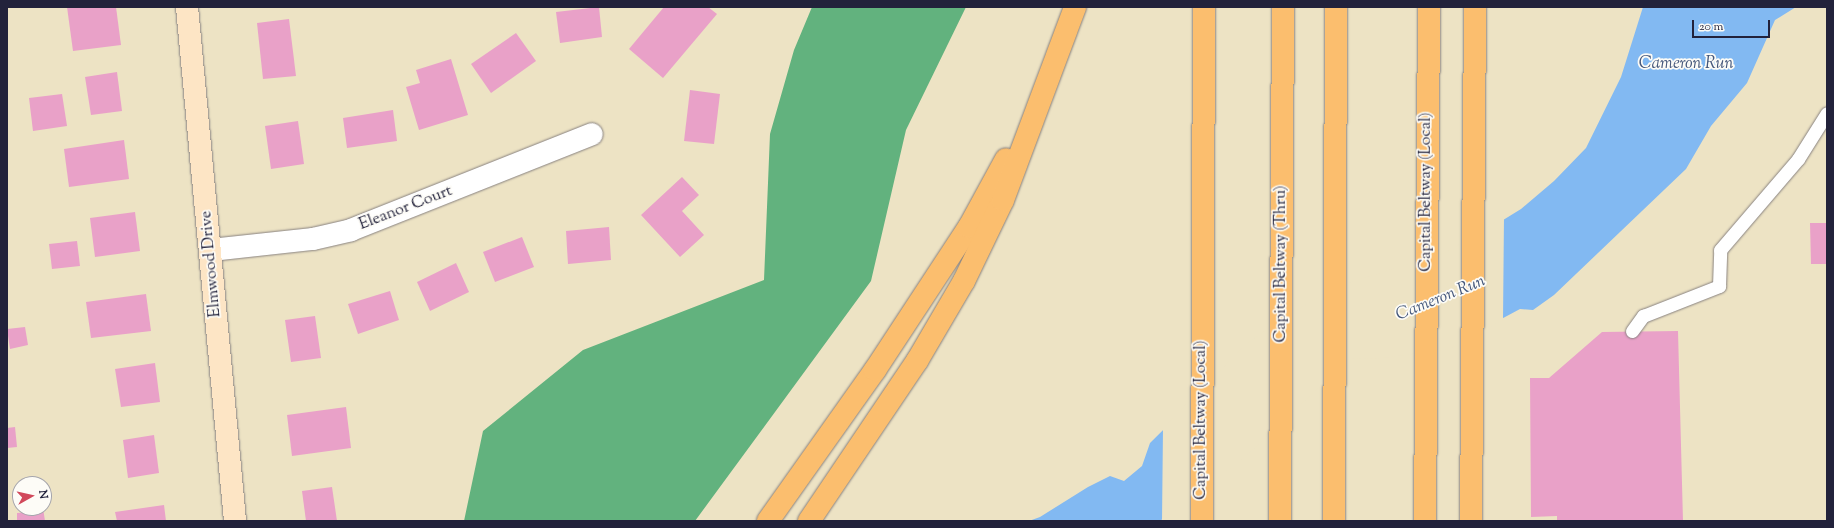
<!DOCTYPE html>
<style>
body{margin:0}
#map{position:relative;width:1834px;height:528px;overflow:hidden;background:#ede3c4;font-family:"Sorts Mill Goudy",serif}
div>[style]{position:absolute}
.forest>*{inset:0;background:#62b27e}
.water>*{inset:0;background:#82b9f2}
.pier>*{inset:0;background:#ede3c4}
.building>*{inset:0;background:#e9a1c8}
.roads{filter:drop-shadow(0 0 1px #888280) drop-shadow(0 0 1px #888280)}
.lane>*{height:13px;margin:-6.5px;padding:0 6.5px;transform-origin:6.5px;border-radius:6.5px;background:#fff}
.street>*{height:22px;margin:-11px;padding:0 11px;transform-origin:11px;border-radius:11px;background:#fff}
.secondary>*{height:22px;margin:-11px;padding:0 11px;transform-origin:11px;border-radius:11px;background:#fde5c5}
.highway>*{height:22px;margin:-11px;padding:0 11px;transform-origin:11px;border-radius:11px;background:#fbbe6e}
span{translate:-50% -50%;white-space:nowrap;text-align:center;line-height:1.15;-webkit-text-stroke:3.5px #fdfcf7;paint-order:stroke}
.street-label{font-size:16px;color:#22223b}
.water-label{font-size:17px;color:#44577b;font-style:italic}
.frame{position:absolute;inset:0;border:8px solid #22223b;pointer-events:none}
.north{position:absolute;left:12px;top:476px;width:40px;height:40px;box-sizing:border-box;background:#fdfcf7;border:1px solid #a5a5ac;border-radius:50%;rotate:82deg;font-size:11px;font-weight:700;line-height:16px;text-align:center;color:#22223b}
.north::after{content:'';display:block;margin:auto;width:14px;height:18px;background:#d1495b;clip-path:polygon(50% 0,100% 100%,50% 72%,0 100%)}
.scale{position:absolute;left:1692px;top:20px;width:78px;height:18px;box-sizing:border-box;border:2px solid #22223b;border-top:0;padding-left:5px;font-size:12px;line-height:14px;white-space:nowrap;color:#22223b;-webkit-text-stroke:3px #fdfcf7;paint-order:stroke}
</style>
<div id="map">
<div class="forest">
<i style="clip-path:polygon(812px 7px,966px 7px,906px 130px,871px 281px,695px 521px,464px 521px,483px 431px,583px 350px,764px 280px,770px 134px,794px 50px)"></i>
</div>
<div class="water">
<i style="clip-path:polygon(1643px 7px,1796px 7px,1775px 20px,1747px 83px,1711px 126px,1686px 169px,1554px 295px,1533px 310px,1520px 309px,1449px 347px,1350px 356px,1245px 454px,1160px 521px,1029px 521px,1040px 517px,1088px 487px,1110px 476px,1124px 481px,1142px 466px,1150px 443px,1249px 345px,1448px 254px,1521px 209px,1554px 181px,1586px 148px,1621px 77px)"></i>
</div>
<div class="pier">
<i style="clip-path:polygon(1504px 217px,1503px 320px,1449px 349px,1375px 359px,1350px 358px,1246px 456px,1162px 521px,1163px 428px,1247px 343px,1297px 310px,1338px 286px,1447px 252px)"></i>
</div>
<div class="building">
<i style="clip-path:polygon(67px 7px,116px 7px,121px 45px,73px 51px)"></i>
<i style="clip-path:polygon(599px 7px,602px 37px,560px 43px,556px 12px)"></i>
<i style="clip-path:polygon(664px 7px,708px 7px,717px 14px,663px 78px,629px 49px)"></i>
<i style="clip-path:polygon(289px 19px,296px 76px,263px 79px,257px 23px)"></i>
<i style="clip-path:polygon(516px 33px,536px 61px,491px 93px,471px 64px)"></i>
<i style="clip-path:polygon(451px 59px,468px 115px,419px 130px,406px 87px,420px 83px,416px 70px)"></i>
<i style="clip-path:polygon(117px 72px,122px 111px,91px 115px,85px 77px)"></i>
<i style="clip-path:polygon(690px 90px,720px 94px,714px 144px,684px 141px)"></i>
<i style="clip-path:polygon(62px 94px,67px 126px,33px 131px,29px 98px)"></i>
<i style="clip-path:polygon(393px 110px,397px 141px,347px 148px,343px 118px)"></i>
<i style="clip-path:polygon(298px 121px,304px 164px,271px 169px,265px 126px)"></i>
<i style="clip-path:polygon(124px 140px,129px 179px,69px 187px,64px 149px)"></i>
<i style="clip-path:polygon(682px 177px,699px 195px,682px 211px,704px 235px,680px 257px,641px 215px)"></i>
<i style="clip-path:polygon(135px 212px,140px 251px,95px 257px,90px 218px)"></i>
<i style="clip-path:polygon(1810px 223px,1827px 223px,1827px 264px,1811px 264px)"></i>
<i style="clip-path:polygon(609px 227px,611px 260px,568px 264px,566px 231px)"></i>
<i style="clip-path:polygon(522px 237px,534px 267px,495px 282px,483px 252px)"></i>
<i style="clip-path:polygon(77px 241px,80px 266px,52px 269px,49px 244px)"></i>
<i style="clip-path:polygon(456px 263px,469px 292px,430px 311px,417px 282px)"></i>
<i style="clip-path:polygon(390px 291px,399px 320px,358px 334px,348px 304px)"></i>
<i style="clip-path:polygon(146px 294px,151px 331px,91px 338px,86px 302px)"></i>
<i style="clip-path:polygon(315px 316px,321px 358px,291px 362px,285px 320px)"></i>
<i style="clip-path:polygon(25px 327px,28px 345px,10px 349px,7px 329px)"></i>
<i style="clip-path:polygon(1678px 331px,1683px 521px,1557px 521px,1557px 516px,1531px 517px,1530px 378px,1549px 378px,1602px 332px)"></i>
<i style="clip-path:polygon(155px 363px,160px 402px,121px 407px,115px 369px)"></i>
<i style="clip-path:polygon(346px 407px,351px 448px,292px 456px,287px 415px)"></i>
<i style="clip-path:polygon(15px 427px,17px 447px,7px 448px,7px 428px)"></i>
<i style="clip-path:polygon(154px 435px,159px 473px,128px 478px,123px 440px)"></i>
<i style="clip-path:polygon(332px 487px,337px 521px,306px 521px,302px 491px)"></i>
<i style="clip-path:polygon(164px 505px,166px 521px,117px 521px,115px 512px)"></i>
<i style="clip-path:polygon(30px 508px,43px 508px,45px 521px,17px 521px,17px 513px,31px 512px)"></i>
</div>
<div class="roads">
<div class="lane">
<i style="left:1632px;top:331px;width:19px;rotate:-54deg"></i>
<i style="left:1643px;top:316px;width:82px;rotate:-21.5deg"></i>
<i style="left:1719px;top:286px;width:36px;rotate:-88deg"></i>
<i style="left:1720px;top:250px;width:120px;rotate:-49.4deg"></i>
<i style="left:1798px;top:159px;width:54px;rotate:-57.8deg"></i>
</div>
<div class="street">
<i style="left:211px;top:250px;width:103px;rotate:-6.2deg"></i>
<i style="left:313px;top:239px;width:39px;rotate:-13deg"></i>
<i style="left:351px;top:230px;width:259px;rotate:-21.7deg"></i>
</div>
<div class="secondary">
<i style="left:187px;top:7px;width:516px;rotate:84.66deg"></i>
</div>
<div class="highway">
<i style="left:768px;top:521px;width:185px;rotate:-54.7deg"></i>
<i style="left:875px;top:370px;width:171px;rotate:-56.7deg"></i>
<i style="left:969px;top:227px;width:77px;rotate:-61.4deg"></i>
<i style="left:809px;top:521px;width:193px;rotate:-56deg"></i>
<i style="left:917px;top:361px;width:93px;rotate:-59.6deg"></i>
<i style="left:964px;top:281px;width:90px;rotate:-64.3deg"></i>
<i style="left:1003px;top:200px;width:206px;rotate:-69.5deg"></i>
<i style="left:1202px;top:521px;width:514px;rotate:-89.78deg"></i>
<i style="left:1280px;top:521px;width:514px;rotate:-89.67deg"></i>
<i style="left:1334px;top:521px;width:514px;rotate:-89.78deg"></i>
<i style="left:1425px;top:521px;width:514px;rotate:-89.55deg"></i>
<i style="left:1471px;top:521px;width:514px;rotate:-89.55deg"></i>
</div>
</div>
<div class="street-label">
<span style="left:1427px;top:192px;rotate:-90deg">Capital Beltway (Local)</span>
<span style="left:406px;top:209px;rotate:-21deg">Eleanor Court</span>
<span style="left:212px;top:264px;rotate:-95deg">Elmwood Drive</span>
<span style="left:1282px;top:264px;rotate:-90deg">Capital Beltway (Thru)</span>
<span style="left:1202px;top:420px;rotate:-90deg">Capital Beltway (Local)</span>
</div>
<div class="water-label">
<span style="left:1686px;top:65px">Cameron Run</span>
<span style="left:1441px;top:299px;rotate:-22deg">Cameron Run</span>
</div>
<div class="frame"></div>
<div class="north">N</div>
<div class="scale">20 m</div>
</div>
